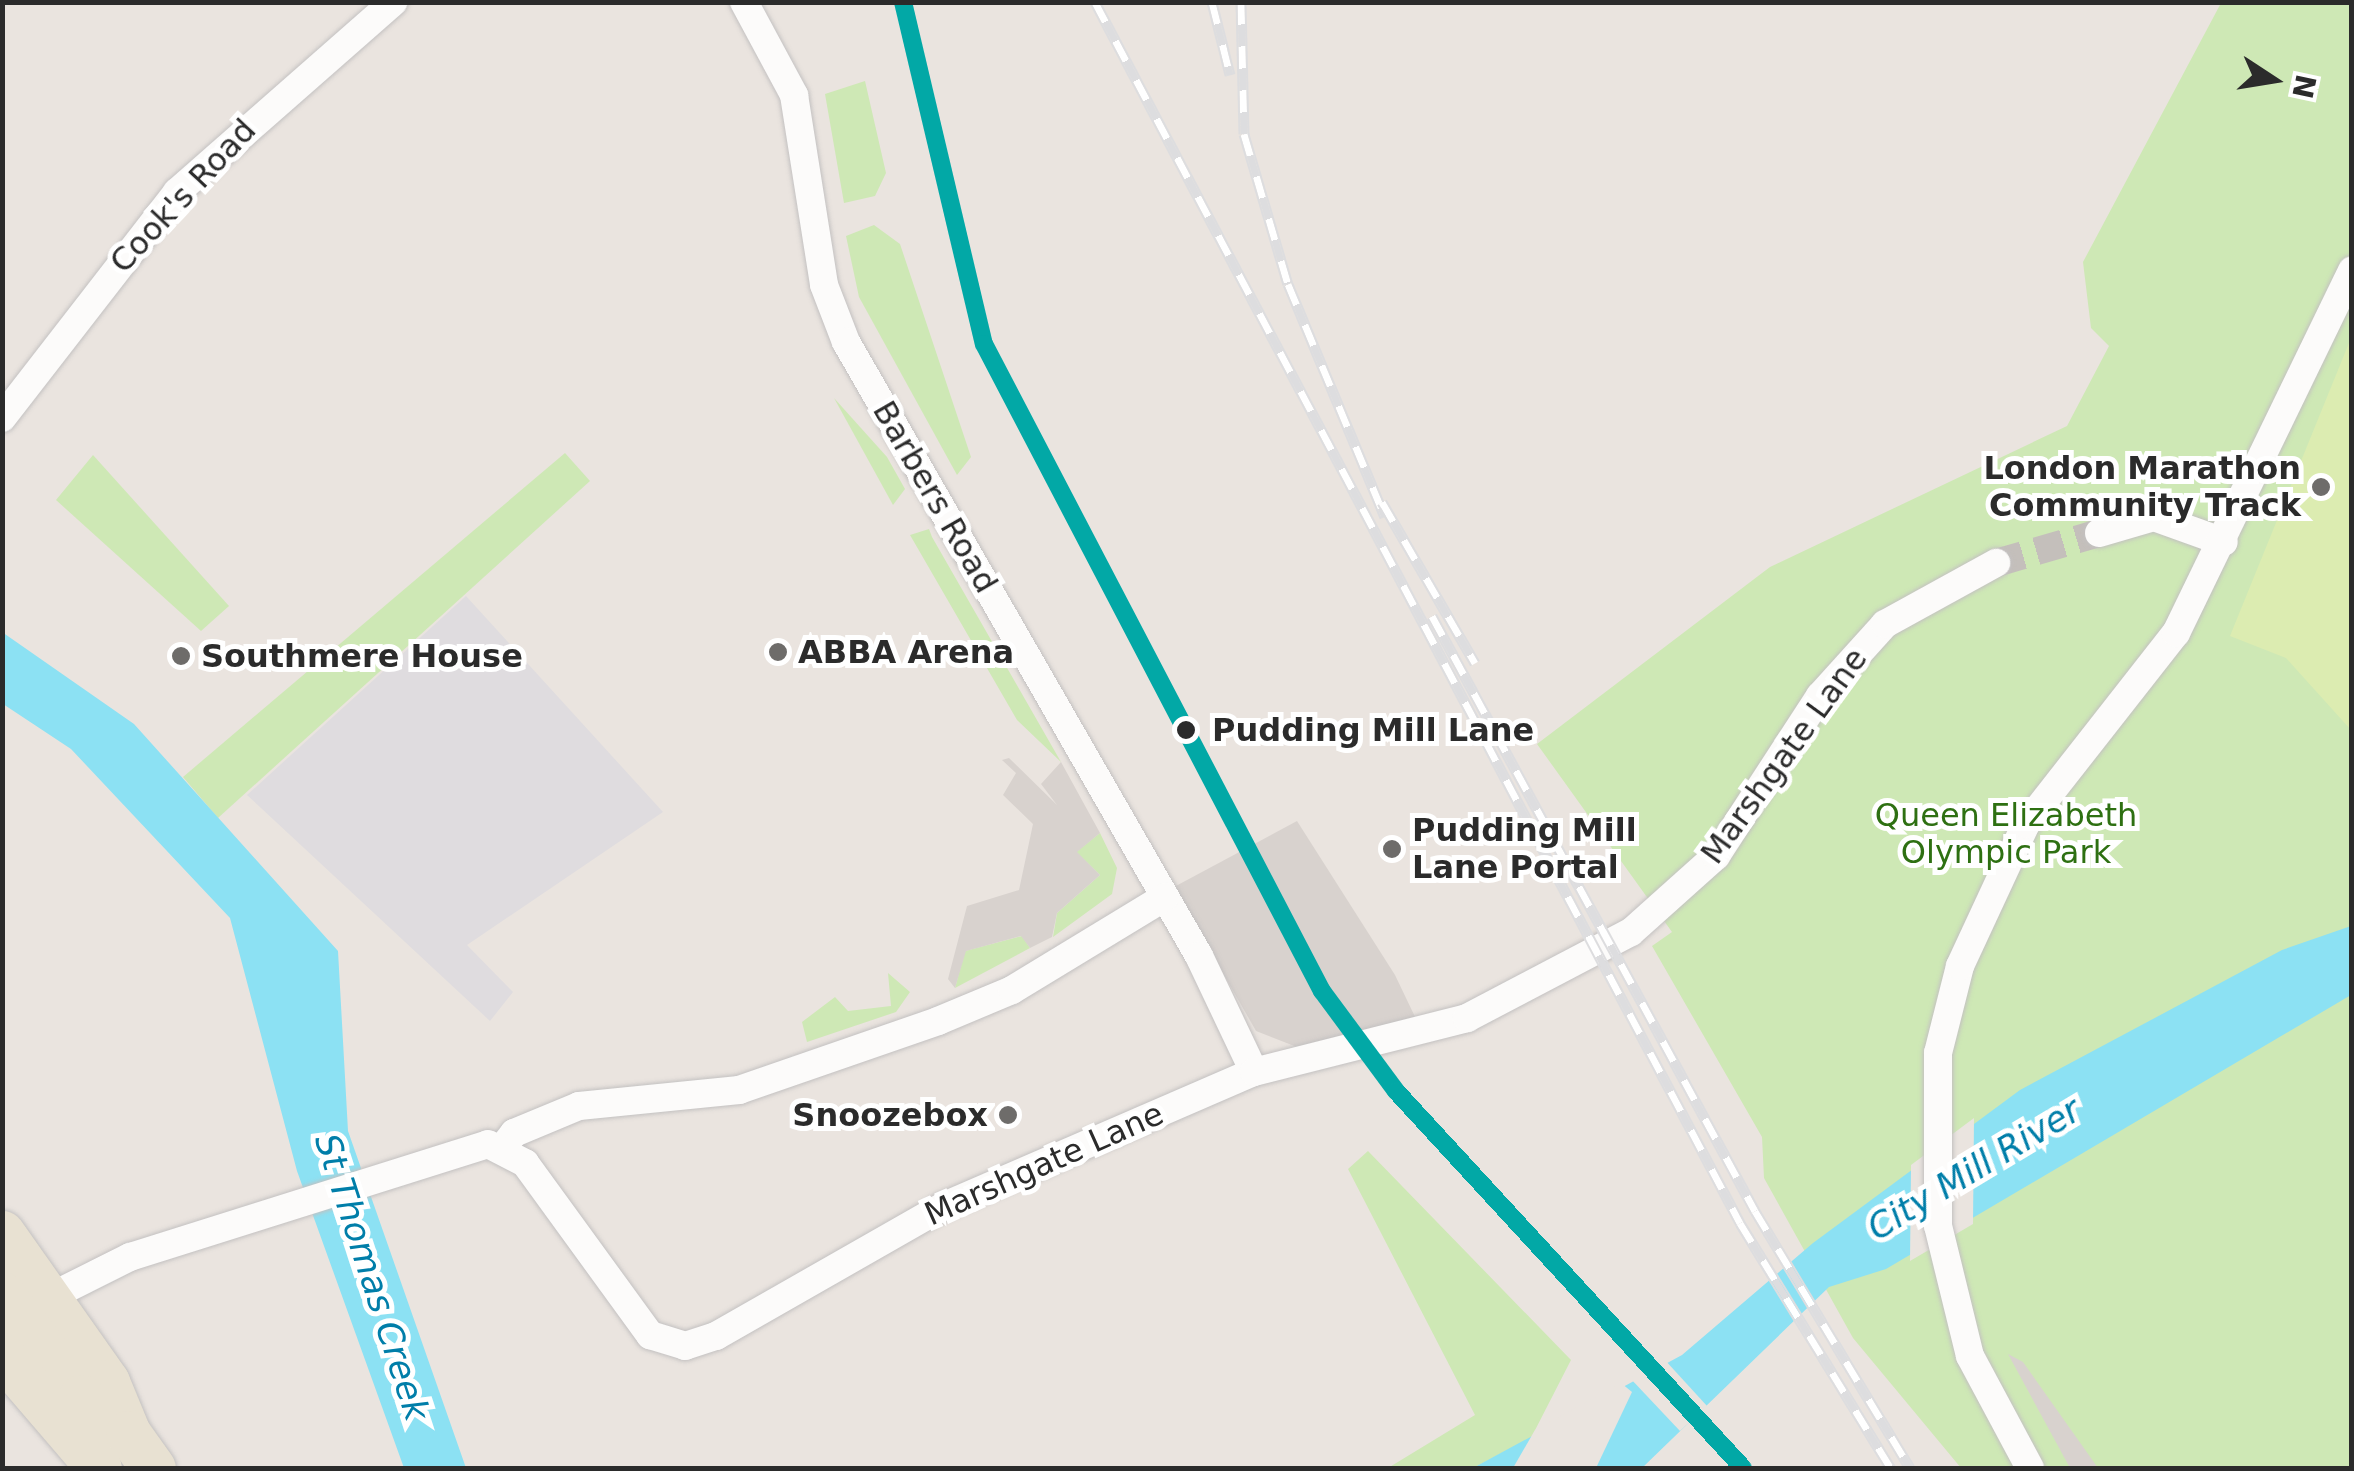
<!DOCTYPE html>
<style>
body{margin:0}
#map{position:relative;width:2354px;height:1471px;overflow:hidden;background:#eae4df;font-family:"DejaVu Sans",sans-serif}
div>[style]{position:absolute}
.industrial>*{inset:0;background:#dfdcdf}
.green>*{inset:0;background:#cee8b5}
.pitch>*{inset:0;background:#dcecb1}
.plaza>*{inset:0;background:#d8d2ce}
.water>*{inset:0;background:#8ce1f3}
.pier>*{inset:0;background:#eae4df}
.street-tunnel>*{height:28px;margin-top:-14px;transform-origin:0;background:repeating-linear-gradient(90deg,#c4bfbb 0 28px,transparent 0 42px)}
.roads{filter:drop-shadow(0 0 2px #c3c1c1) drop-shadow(0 0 2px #c3c1c1)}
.street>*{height:28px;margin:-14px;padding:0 14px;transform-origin:14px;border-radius:14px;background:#fcfbfa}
.primary>*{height:45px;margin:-22.5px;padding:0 22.5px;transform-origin:22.5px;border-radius:22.5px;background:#e8e1d2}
.rail>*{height:11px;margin-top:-5.5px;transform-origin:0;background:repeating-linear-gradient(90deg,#fff 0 22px,#dddddf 0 44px);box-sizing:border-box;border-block:2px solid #dddddf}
.rail-1>*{height:18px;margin:-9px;padding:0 9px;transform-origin:9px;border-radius:9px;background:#02a8a6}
.dots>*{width:28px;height:28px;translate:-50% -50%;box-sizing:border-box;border:5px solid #fff;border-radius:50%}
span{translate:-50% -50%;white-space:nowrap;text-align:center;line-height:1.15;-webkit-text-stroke:10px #fff;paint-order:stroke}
.street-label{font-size:32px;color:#2b2b2b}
.poi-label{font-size:32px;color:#2b2b2b;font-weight:700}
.right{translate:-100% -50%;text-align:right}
.left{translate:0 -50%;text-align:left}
.stop-label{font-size:32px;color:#2b2b2b;font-weight:700}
.park-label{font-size:32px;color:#2e7012}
.water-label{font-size:35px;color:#007ea9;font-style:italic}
.frame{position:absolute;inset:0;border:5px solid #2b2b2b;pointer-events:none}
.north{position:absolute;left:2224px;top:30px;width:100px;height:100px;-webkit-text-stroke:8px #fff;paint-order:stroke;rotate:102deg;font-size:28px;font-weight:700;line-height:40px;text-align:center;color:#2b2b2b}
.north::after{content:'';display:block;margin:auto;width:35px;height:45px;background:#2b2b2b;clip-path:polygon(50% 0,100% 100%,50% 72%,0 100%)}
</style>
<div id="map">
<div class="industrial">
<i style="clip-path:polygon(466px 596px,663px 812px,467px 945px,513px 992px,490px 1021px,247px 795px)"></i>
</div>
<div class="green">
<i style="clip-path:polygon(2221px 3px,2351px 3px,2351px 1468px,1961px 1468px,1853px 1338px,1764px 1178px,1762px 1137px,1652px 946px,1672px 932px,1537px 744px,1770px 567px,2067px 426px,2109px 346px,2091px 328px,2083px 262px)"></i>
<i style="clip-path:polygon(865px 81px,886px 173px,875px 196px,844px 203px,825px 94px)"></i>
<i style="clip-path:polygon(874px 225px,900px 244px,971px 457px,957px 475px,859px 297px,846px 236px)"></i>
<i style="clip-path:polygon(834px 398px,887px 457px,905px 489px,893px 505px)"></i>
<i style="clip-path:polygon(565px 453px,590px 481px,218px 818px,183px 777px)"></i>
<i style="clip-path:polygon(93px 455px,229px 606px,201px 631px,56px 500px)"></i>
<i style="clip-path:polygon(929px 529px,932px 537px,1061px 762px,1017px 720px,910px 535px)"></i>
<i style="clip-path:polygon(1100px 833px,1117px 868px,1112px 894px,1053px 937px,1057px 913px,1100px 875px,1076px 852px)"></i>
<i style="clip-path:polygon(1022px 936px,1030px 948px,955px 988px,965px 951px)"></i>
<i style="clip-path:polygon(888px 973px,910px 992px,896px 1012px,807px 1042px,802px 1022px,835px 997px,848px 1011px,891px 1006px)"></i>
<i style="clip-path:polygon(1368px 1151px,1571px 1360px,1531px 1438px,1473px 1468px,1388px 1468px,1475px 1415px,1348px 1169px)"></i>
</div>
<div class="pitch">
<i style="clip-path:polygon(2351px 338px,2351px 730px,2286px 658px,2230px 636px)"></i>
</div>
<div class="plaza">
<i style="clip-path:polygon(1009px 758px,1057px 805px,1041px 784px,1061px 762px,1100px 833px,1077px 852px,1100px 875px,1057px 913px,1052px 937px,1030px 948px,1021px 936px,966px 951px,955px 988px,948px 979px,967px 906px,1019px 890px,1033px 824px,1003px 795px,1016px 773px,1002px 760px)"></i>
<i style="clip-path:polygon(1297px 821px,1395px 975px,1417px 1021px,1302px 1049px,1256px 1031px,1174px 887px)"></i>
<i style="clip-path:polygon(2008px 1354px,2023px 1362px,2098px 1468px,2070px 1468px)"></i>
</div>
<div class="water">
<i style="clip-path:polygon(2px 632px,134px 724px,338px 951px,348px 1131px,466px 1468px,404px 1468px,297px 1171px,230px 918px,71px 749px,3px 704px)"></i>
<i style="clip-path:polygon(2351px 926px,2351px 995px,1886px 1269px,1829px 1287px,1642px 1468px,1473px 1468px,1682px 1355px,1813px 1243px,2020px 1090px,2282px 950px)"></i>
</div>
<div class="pier">
<i style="clip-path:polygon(1974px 1118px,1973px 1224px,1910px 1261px,1911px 1165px)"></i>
<i style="clip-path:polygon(1664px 1359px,1707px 1406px,1680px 1431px,1630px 1378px)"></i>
<i style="clip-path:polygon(1621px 1383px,1632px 1392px,1596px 1468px,1513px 1468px,1535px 1430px)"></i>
</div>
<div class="street-tunnel">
<i style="left:1996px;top:563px;width:107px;rotate:-16.2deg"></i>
</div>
<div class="roads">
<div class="street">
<i style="left:744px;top:2px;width:106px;rotate:61.7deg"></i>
<i style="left:794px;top:95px;width:192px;rotate:81deg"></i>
<i style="left:824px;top:285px;width:61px;rotate:68.9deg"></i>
<i style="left:846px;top:342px;width:708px;rotate:60.1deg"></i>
<i style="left:1199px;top:956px;width:128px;rotate:64.6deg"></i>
<i style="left:2px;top:418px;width:286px;rotate:-52.2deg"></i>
<i style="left:177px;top:192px;width:288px;rotate:-41.3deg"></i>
<i style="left:2099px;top:533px;width:57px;rotate:-16.2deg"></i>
<i style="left:2154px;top:517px;width:74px;rotate:19.7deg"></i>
<i style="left:503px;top:1147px;width:18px;rotate:-52deg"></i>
<i style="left:514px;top:1133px;width:70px;rotate:-22.6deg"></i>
<i style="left:579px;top:1106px;width:161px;rotate:-5.7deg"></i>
<i style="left:739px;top:1090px;width:211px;rotate:-19.1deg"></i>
<i style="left:938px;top:1021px;width:80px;rotate:-22.7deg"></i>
<i style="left:1012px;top:990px;width:179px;rotate:-31.3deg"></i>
<i style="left:48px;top:1298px;width:92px;rotate:-26.6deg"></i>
<i style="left:130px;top:1257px;width:375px;rotate:-17.5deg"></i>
<i style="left:488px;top:1144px;width:42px;rotate:27.2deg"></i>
<i style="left:525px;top:1163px;width:213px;rotate:54deg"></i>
<i style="left:650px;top:1335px;width:37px;rotate:17deg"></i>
<i style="left:685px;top:1346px;width:33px;rotate:-18deg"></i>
<i style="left:716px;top:1336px;width:262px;rotate:-29.7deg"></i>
<i style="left:944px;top:1206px;width:338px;rotate:-23.4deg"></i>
<i style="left:1254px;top:1072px;width:220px;rotate:-14.2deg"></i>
<i style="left:1467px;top:1018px;width:185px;rotate:-27.7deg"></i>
<i style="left:1631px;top:932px;width:114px;rotate:-41.8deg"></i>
<i style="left:1716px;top:856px;width:191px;rotate:-57deg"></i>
<i style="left:1820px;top:696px;width:97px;rotate:-47.9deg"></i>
<i style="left:1885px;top:624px;width:127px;rotate:-28.8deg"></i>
<i style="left:2030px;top:1468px;width:127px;rotate:-118.2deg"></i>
<i style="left:1970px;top:1356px;width:134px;rotate:-103.8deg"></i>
<i style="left:1938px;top:1226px;width:173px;rotate:-90deg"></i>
<i style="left:1938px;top:1053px;width:90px;rotate:-75.8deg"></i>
<i style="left:1960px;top:966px;width:157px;rotate:-65.1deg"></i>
<i style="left:2026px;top:824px;width:243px;rotate:-51.9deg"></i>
<i style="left:2176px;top:633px;width:403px;rotate:-64.1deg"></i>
</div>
<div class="primary">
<i style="left:2px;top:1233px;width:182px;rotate:54.8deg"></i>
<i style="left:107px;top:1382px;width:55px;rotate:67.6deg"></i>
<i style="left:2px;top:1294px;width:130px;rotate:52.5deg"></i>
<i style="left:81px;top:1397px;width:59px;rotate:37.5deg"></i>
<i style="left:128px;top:1433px;width:43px;rotate:54.5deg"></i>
<i style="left:2px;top:1355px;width:149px;rotate:49.4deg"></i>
</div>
</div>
<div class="rail">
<i style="left:1095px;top:2px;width:1381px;rotate:62.15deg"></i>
<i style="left:1740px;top:1223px;width:288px;rotate:58.4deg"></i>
<i style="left:1212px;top:2px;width:75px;rotate:76.1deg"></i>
<i style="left:1241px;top:2px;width:132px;rotate:88.7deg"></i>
<i style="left:1244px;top:134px;width:156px;rotate:73.7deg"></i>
<i style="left:1288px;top:284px;width:252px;rotate:67.4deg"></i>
<i style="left:1382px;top:502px;width:186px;rotate:60deg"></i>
<i style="left:1432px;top:616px;width:677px;rotate:61.5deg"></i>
<i style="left:1755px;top:1211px;width:300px;rotate:58.9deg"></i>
</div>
<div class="rail-1">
<i style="left:903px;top:2px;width:351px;rotate:76.7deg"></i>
<i style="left:984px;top:344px;width:730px;rotate:62.42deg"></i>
<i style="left:1322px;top:991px;width:124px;rotate:53.5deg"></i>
<i style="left:1396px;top:1091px;width:512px;rotate:47.37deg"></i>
</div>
<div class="dots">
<i style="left:2321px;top:487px;background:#6e6c6a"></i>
<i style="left:778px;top:652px;background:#6e6c6a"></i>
<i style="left:181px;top:656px;background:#6e6c6a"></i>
<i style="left:1186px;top:730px;background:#2b2b2b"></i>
<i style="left:1392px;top:849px;background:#6e6c6a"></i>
<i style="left:1008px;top:1115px;background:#6e6c6a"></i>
</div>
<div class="street-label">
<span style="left:183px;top:196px;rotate:-47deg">Cook's Road</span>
<span style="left:935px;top:497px;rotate:60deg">Barbers Road</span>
<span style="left:1784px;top:756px;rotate:-54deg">Marshgate Lane</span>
<span style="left:1044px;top:1164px;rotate:-24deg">Marshgate Lane</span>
</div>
<div class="poi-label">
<span class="right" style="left:2301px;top:487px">London Marathon<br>Community Track</span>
<span class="left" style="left:798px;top:652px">ABBA Arena</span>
<span class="left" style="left:201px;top:656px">Southmere House</span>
<span class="left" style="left:1412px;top:849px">Pudding Mill<br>Lane Portal</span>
<span class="right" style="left:988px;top:1115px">Snoozebox</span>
</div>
<div class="stop-label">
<span class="left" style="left:1212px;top:730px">Pudding Mill Lane</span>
</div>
<div class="park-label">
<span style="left:2006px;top:834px">Queen Elizabeth<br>Olympic Park</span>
</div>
<div class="water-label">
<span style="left:1974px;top:1169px;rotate:-31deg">City Mill River</span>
<span style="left:372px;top:1277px;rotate:72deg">St Thomas Creek</span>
</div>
<div class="frame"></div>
<div class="north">N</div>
</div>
